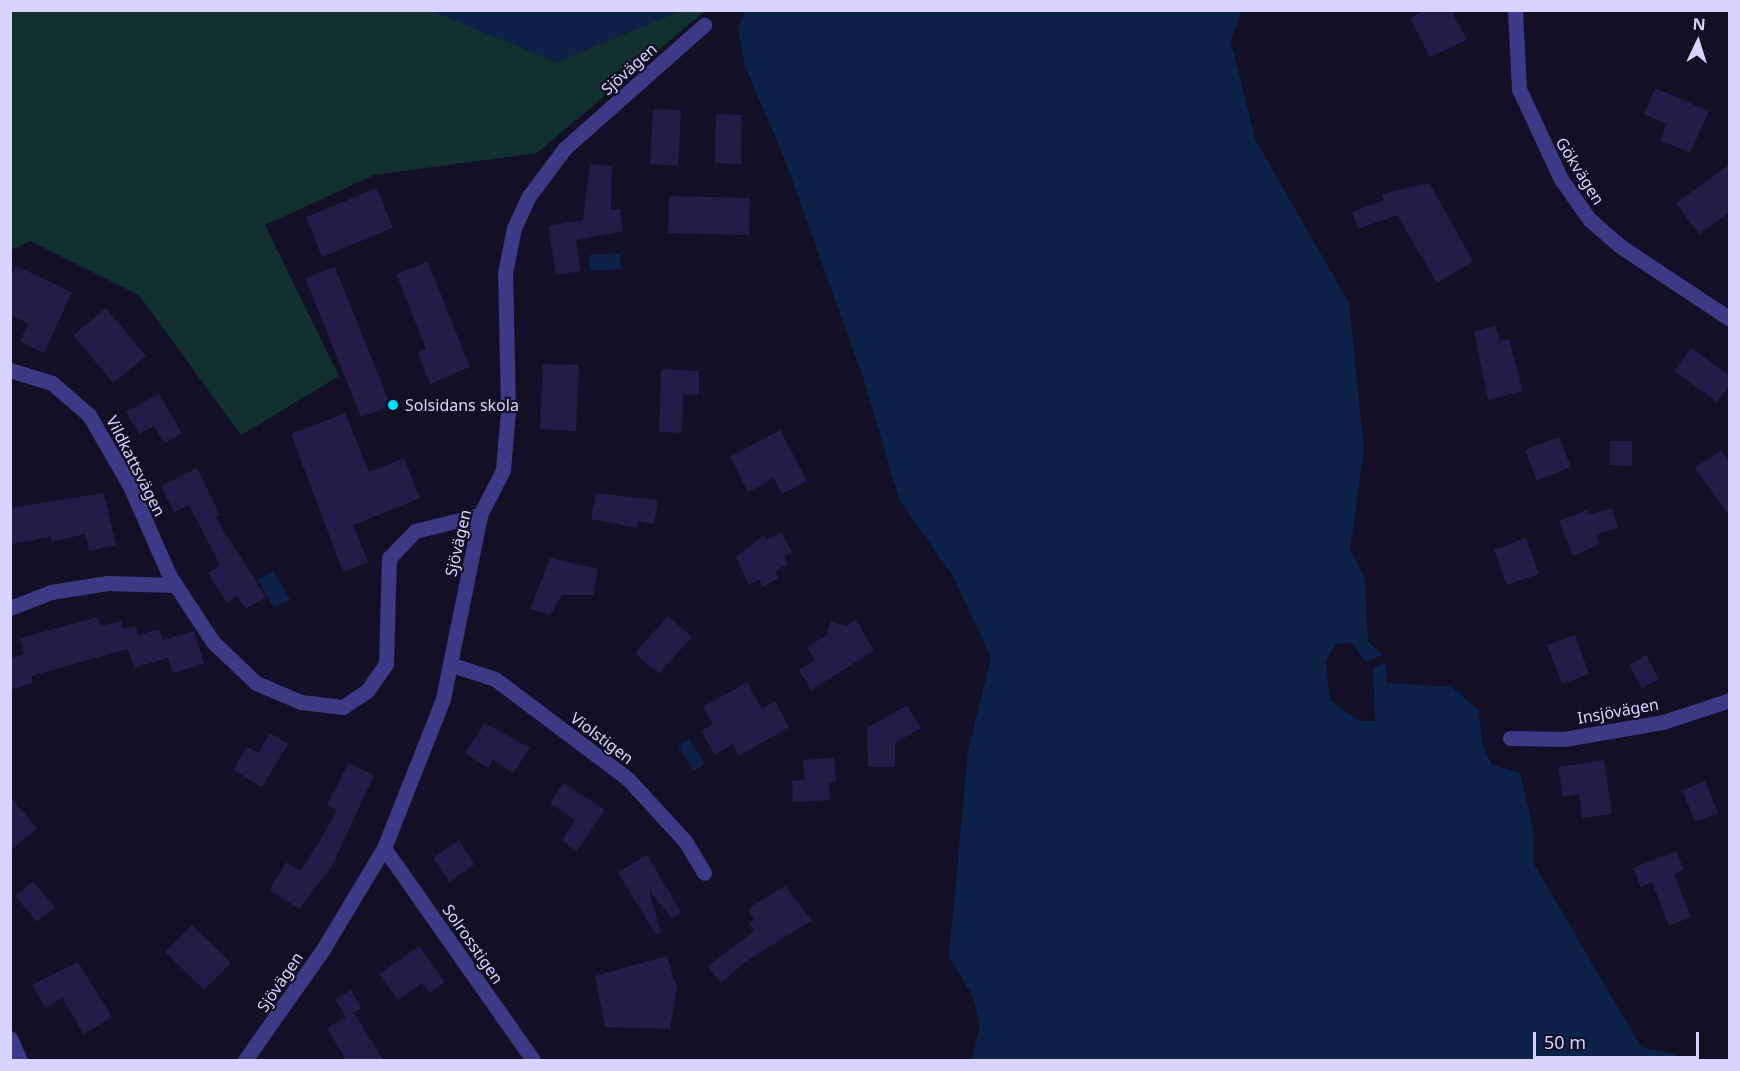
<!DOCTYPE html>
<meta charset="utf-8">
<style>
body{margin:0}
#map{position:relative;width:1740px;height:1071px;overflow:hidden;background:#130f26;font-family:"Noto Sans",sans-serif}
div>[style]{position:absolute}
.green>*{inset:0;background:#12302f}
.water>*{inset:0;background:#0c2248}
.building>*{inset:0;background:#241b47}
.minor>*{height:15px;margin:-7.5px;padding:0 7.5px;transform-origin:7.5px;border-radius:7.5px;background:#3d3a85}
.dots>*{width:16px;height:16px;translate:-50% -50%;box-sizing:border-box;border:3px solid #130f26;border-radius:50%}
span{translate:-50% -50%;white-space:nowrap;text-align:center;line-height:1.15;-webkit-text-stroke:4.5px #130f26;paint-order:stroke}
.street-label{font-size:16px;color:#d9d4ff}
.poi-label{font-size:16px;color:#d9d4ff}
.left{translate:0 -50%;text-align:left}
.frame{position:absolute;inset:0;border:12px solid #d9d4ff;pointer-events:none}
.north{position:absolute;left:1668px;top:12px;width:60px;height:60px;-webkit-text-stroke:4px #130f26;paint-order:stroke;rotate:4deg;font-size:16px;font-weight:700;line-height:24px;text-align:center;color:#d9d4ff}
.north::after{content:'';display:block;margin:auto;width:21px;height:27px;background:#d9d4ff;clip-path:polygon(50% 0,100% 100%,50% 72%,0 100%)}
.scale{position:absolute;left:1533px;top:1032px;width:166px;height:27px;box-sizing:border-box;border:3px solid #d9d4ff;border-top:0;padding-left:8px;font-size:18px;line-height:21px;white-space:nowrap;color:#d9d4ff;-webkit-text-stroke:4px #130f26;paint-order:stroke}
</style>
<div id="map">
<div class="green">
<i style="clip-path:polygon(11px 11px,433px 11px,556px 62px,680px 11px,705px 11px,537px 153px,374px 175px,265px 225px,339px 376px,241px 435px,139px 295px,30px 241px,11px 250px)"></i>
</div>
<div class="water">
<i style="clip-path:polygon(433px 11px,680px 10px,680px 11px,556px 62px)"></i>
<i style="clip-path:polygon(745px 11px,1241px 11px,1231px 42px,1256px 141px,1349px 303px,1364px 448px,1350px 550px,1365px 579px,1368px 641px,1382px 655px,1366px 662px,1350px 642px,1336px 644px,1326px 660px,1330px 700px,1359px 721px,1375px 721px,1373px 669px,1385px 662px,1387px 683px,1451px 687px,1479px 710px,1482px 743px,1492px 765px,1520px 773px,1533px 828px,1534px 864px,1641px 1047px,1674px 1054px,1677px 1060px,972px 1060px,980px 1025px,973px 997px,949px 956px,968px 751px,991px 657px,954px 578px,899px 499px,864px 380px,784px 157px,745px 66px,738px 29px)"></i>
<i style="clip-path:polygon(620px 253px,621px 269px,590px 271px,589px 255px)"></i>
<i style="clip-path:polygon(273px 571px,290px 599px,274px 608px,258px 580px)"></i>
<i style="clip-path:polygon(689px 739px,705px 764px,694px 771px,678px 746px)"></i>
</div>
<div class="building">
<i style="clip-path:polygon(1424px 10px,1451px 10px,1467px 40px,1430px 57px,1410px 18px)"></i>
<i style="clip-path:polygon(1655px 88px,1709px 111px,1690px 153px,1660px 140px,1667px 124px,1644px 114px)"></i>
<i style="clip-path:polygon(653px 109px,681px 110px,678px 166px,650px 164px)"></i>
<i style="clip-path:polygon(716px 114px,742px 115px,741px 164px,715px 163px)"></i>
<i style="clip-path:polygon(590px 164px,612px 166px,611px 210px,620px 209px,623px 231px,576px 240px,581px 271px,556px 275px,548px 226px,583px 220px)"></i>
<i style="clip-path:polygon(1730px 164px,1730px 212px,1699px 234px,1676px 203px)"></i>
<i style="clip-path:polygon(1429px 183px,1473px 261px,1437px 283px,1397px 215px,1358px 229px,1352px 212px,1384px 200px,1382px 194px)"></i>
<i style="clip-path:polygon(377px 188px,393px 228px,322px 257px,306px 217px)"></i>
<i style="clip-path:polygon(669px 196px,750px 198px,749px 235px,668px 233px)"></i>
<i style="clip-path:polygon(428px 262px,470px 367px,430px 384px,418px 353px,426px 349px,396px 274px)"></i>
<i style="clip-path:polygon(16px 266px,72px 292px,44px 353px,20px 342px,28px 323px,10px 315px,10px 279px)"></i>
<i style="clip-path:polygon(335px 267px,391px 406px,361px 417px,305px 278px)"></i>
<i style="clip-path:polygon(106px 308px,146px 356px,113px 383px,73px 335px)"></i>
<i style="clip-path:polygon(1496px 326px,1500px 341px,1509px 339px,1523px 391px,1488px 400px,1474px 331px)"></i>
<i style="clip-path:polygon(1691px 348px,1730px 376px,1730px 384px,1717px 402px,1674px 371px)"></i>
<i style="clip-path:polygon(543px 364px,579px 365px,576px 431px,540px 429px)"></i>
<i style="clip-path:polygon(661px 369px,699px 371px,699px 395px,683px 394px,682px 433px,659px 432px)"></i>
<i style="clip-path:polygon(159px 394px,182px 433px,165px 443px,154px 426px,139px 434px,126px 412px)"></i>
<i style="clip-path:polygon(345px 413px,369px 472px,404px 458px,420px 498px,353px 525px,368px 562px,343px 572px,291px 434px)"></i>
<i style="clip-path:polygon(780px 430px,807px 481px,782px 494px,774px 478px,748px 492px,730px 457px)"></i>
<i style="clip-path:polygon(1559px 437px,1571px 467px,1537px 481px,1525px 450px)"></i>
<i style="clip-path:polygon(1610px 441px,1632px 441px,1632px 466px,1610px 465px)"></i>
<i style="clip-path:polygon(1721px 450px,1730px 462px,1730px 517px,1695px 468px)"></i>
<i style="clip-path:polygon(197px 468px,220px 515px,215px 517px,266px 597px,246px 609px,237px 596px,227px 603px,208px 573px,220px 565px,189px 505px,174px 512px,161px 486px)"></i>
<i style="clip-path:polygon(104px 493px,116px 545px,89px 551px,85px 534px,52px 542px,51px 537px,10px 544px,10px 508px)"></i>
<i style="clip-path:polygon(596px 493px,658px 500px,654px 524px,638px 521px,637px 528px,591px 519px)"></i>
<i style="clip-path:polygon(1612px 508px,1618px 528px,1596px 534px,1600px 544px,1573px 556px,1559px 521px,1587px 510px,1589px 515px)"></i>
<i style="clip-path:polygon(781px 532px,792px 552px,784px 556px,788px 564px,775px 571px,778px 578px,763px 587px,759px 579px,749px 585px,736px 557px,764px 535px,767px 540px)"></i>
<i style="clip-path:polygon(1526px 538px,1539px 574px,1507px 585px,1494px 550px)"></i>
<i style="clip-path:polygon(550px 558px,598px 569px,593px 595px,562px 595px,550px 615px,530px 609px)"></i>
<i style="clip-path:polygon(668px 616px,692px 637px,659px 674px,635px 653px)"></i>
<i style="clip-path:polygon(98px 617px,101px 626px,121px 621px,123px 629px,136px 626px,138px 635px,159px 629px,163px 640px,194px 631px,204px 664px,173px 673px,168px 658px,134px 668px,128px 649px,31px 676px,33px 683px,10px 690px,10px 659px,24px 654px,20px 638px)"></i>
<i style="clip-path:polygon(856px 619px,874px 651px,811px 690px,799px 670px,815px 660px,807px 647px,827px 635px,830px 621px,846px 626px)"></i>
<i style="clip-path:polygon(1575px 635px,1589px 674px,1562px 684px,1547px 645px)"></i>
<i style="clip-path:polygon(1646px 655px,1659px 679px,1642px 688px,1629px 665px)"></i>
<i style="clip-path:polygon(747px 682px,762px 709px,775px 701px,789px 727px,739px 756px,732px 744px,715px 755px,701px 731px,713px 724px,703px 707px)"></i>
<i style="clip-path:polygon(907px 705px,921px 728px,895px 743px,895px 767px,868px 767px,867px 728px)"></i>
<i style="clip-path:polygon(485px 723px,530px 748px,513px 773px,493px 760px,488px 768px,465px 753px)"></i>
<i style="clip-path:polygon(270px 733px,288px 744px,262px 787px,233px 770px,247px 747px,258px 753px)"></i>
<i style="clip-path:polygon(834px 758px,836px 782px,829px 782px,830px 800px,793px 802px,792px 781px,805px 780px,803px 760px)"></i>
<i style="clip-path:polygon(1604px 760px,1612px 814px,1582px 818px,1579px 794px,1563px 797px,1558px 767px)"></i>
<i style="clip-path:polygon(349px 763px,374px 775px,331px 868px,299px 909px,269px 890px,287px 862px,300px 871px,320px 841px,337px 810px,327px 804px)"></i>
<i style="clip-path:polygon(1705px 781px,1718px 813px,1695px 822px,1682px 790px)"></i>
<i style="clip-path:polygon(564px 783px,605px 810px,577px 851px,562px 840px,575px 820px,550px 803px)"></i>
<i style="clip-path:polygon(10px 797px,37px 828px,10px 851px)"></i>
<i style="clip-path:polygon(459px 840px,475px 864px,449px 882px,433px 858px)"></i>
<i style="clip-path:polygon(1676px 851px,1684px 870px,1674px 874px,1691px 917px,1669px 926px,1652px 882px,1641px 887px,1633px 868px)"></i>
<i style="clip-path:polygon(647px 855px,681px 912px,672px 919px,649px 890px,661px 933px,656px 935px,618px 872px)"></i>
<i style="clip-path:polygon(33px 881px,55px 907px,37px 922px,15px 896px)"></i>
<i style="clip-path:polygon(785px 886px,812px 920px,744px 963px,721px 983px,708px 966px,754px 931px,749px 923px,755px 920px,748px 909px)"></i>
<i style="clip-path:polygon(192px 925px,231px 963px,204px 990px,165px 952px)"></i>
<i style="clip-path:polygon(419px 946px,445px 982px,430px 993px,422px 983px,398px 1000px,379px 974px)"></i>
<i style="clip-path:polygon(667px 956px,677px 988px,670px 1029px,605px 1027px,595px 976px)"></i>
<i style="clip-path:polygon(78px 962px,112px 1017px,84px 1034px,62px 998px,46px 1008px,32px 985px)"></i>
<i style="clip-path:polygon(351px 990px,361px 1008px,349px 1016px,354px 1013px,383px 1060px,346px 1060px,327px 1028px,346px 1017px,335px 999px)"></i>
</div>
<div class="minor">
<i style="left:1515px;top:10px;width:79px;rotate:87.1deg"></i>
<i style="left:1519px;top:89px;width:99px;rotate:65deg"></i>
<i style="left:1561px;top:179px;width:49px;rotate:55deg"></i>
<i style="left:1589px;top:219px;width:41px;rotate:41.1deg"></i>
<i style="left:1620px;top:246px;width:132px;rotate:33.6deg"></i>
<i style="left:10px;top:370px;width:44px;rotate:17.2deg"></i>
<i style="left:52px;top:383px;width:49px;rotate:40.9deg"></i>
<i style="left:89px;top:415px;width:82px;rotate:60deg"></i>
<i style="left:130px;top:486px;width:97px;rotate:66.3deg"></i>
<i style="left:169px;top:575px;width:80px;rotate:56.7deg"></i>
<i style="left:213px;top:642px;width:59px;rotate:43.6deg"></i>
<i style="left:256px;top:683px;width:49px;rotate:22.9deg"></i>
<i style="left:301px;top:702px;width:42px;rotate:6.8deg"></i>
<i style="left:343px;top:707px;width:29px;rotate:-34deg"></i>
<i style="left:367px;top:691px;width:33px;rotate:-55deg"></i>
<i style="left:386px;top:664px;width:106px;rotate:-88.4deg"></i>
<i style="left:389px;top:558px;width:37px;rotate:-46deg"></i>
<i style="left:415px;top:531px;width:67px;rotate:-13.8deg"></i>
<i style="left:10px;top:608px;width:44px;rotate:-21.3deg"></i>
<i style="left:51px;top:592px;width:57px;rotate:-9.1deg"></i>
<i style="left:107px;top:583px;width:68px;rotate:1.7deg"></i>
<i style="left:452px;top:665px;width:45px;rotate:18deg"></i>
<i style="left:495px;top:679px;width:166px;rotate:36.9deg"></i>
<i style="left:628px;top:779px;width:84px;rotate:47.4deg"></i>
<i style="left:685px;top:841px;width:37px;rotate:59deg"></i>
<i style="left:1510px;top:738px;width:54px;rotate:1.1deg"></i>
<i style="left:1564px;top:739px;width:100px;rotate:-9.7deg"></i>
<i style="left:1663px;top:722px;width:71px;rotate:-18.2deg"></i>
<i style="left:384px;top:848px;width:259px;rotate:54.9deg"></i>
<i style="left:10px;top:1038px;width:24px;rotate:66deg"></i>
<i style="left:245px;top:1060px;width:133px;rotate:-54.8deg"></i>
<i style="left:322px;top:951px;width:120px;rotate:-59deg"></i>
<i style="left:384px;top:848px;width:160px;rotate:-68.4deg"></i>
<i style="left:443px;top:699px;width:188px;rotate:-78.6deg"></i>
<i style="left:480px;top:515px;width:51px;rotate:-62.9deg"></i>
<i style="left:503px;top:470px;width:59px;rotate:-85.2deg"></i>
<i style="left:508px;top:411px;width:138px;rotate:-91.2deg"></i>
<i style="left:505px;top:273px;width:46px;rotate:-78.7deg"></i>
<i style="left:514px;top:228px;width:35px;rotate:-65deg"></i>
<i style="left:529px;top:196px;width:60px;rotate:-53.1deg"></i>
<i style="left:565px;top:148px;width:186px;rotate:-41.5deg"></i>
</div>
<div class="dots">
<i style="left:393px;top:405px;background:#00e5ff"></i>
</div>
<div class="street-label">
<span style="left:629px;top:69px;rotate:-42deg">Sjövägen</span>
<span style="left:1580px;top:171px;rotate:58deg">Gökvägen</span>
<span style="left:136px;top:466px;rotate:63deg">Vildkattsvägen</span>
<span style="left:458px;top:543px;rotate:-77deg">Sjövägen</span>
<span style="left:1618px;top:711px;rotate:-10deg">Insjövägen</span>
<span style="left:602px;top:738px;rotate:37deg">Violstigen</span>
<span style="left:473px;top:944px;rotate:55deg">Solrosstigen</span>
<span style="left:280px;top:982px;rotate:-56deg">Sjövägen</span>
</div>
<div class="poi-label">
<span class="left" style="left:405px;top:405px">Solsidans skola</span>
</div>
<div class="frame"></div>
<div class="north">N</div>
<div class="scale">50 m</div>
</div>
